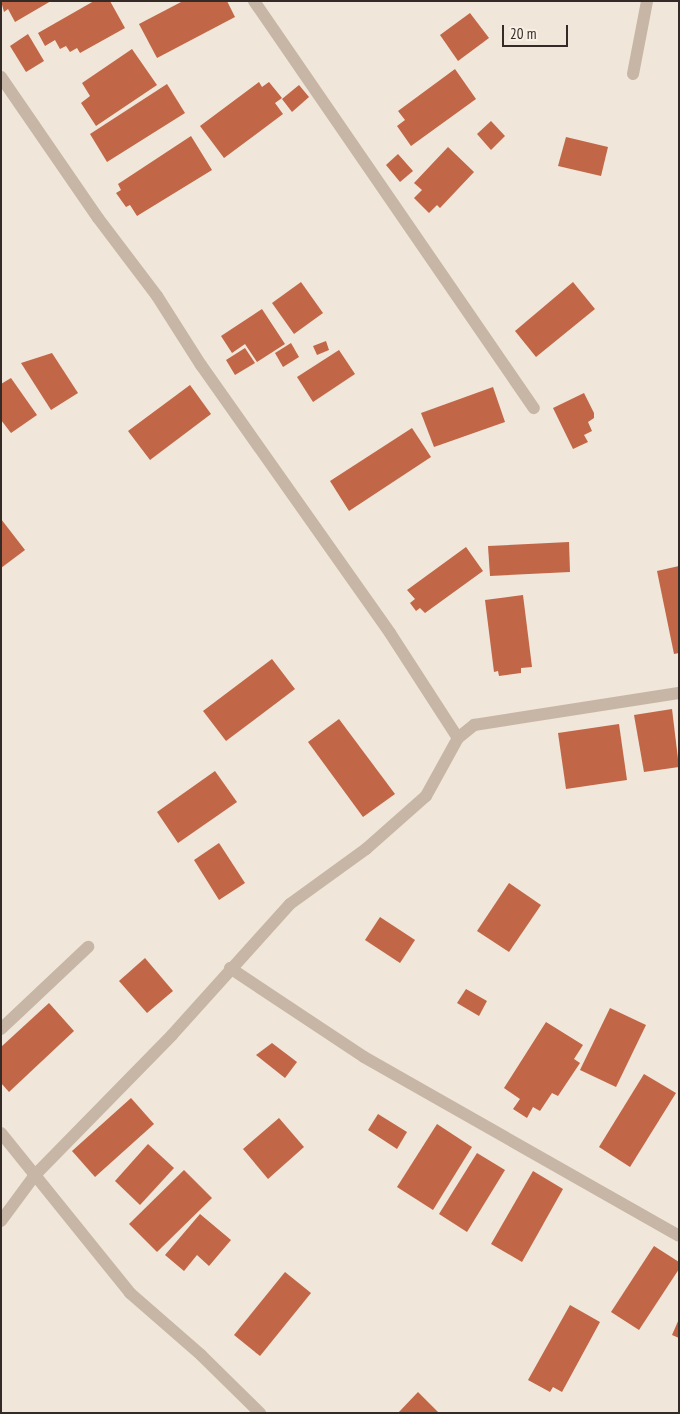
<!DOCTYPE html>
<style>
body{margin:0}
#map{position:relative;width:680px;height:1414px;overflow:hidden;background:#f0e6d9;font-family:"PT Sans Narrow",sans-serif}
div>[style]{position:absolute}
.building>*{inset:0;background:#c16646}
.minor>*{height:12px;margin:-6px;padding:0 6px;transform-origin:6px;border-radius:6px;background:#c7b6a6}
span{translate:-50% -50%;white-space:nowrap;text-align:center;line-height:1.15;-webkit-text-stroke:4px #f8f0e5;paint-order:stroke}
.frame{position:absolute;inset:0;border:2px solid #342b27;pointer-events:none}
.scale{position:absolute;left:502px;top:25px;width:66px;height:22px;box-sizing:border-box;border:2px solid #342b27;border-top:0;padding-left:6px;font-size:15px;line-height:18px;white-space:nowrap;color:#342b27;-webkit-text-stroke:4px #f8f0e5;paint-order:stroke}
</style>
<div id="map">
<div class="building">
<i style="clip-path:polygon(1px 1px,51px 1px,15px 22px,8px 9px,4px 12px)"></i>
<i style="clip-path:polygon(94px 1px,110px 1px,125px 28px,80px 53px,77px 48px,70px 52px,66px 46px,60px 49px,55px 40px,45px 46px,38px 33px)"></i>
<i style="clip-path:polygon(183px 1px,227px 1px,235px 17px,157px 58px,139px 24px)"></i>
<i style="clip-path:polygon(470px 13px,489px 38px,458px 61px,440px 35px)"></i>
<i style="clip-path:polygon(28px 34px,44px 61px,26px 72px,10px 46px)"></i>
<i style="clip-path:polygon(132px 49px,157px 85px,96px 126px,81px 103px,90px 96px,82px 83px)"></i>
<i style="clip-path:polygon(455px 69px,476px 99px,411px 146px,397px 126px,405px 120px,398px 111px)"></i>
<i style="clip-path:polygon(259px 82px,262px 87px,269px 82px,282px 98px,275px 103px,283px 114px,224px 158px,200px 126px)"></i>
<i style="clip-path:polygon(167px 84px,185px 113px,107px 162px,90px 134px)"></i>
<i style="clip-path:polygon(299px 85px,309px 97px,292px 112px,282px 99px)"></i>
<i style="clip-path:polygon(491px 121px,505px 136px,491px 150px,477px 134px)"></i>
<i style="clip-path:polygon(191px 136px,212px 170px,137px 216px,130px 205px,126px 207px,116px 193px,121px 190px,118px 184px)"></i>
<i style="clip-path:polygon(566px 137px,608px 147px,601px 176px,558px 166px)"></i>
<i style="clip-path:polygon(448px 147px,474px 172px,440px 208px,437px 205px,429px 213px,414px 198px,422px 190px,414px 183px)"></i>
<i style="clip-path:polygon(398px 154px,413px 171px,400px 182px,386px 165px)"></i>
<i style="clip-path:polygon(301px 282px,323px 313px,294px 334px,272px 303px)"></i>
<i style="clip-path:polygon(573px 282px,595px 309px,536px 357px,515px 331px)"></i>
<i style="clip-path:polygon(262px 309px,285px 344px,257px 362px,245px 344px,232px 353px,221px 336px)"></i>
<i style="clip-path:polygon(326px 341px,329px 350px,317px 355px,313px 346px)"></i>
<i style="clip-path:polygon(291px 343px,299px 357px,283px 367px,275px 353px)"></i>
<i style="clip-path:polygon(245px 348px,255px 363px,235px 375px,226px 360px)"></i>
<i style="clip-path:polygon(339px 350px,355px 374px,313px 402px,297px 377px)"></i>
<i style="clip-path:polygon(52px 353px,78px 393px,51px 410px,21px 363px)"></i>
<i style="clip-path:polygon(11px 378px,37px 415px,11px 433px,1px 420px,1px 384px)"></i>
<i style="clip-path:polygon(190px 385px,211px 414px,150px 460px,128px 431px)"></i>
<i style="clip-path:polygon(493px 387px,505px 422px,434px 447px,421px 413px)"></i>
<i style="clip-path:polygon(584px 393px,594px 413px,594px 418px,588px 422px,592px 431px,584px 435px,588px 442px,573px 449px,553px 408px)"></i>
<i style="clip-path:polygon(412px 428px,431px 457px,349px 511px,330px 481px)"></i>
<i style="clip-path:polygon(1px 519px,25px 550px,1px 568px)"></i>
<i style="clip-path:polygon(569px 542px,570px 572px,490px 576px,488px 546px)"></i>
<i style="clip-path:polygon(466px 547px,483px 571px,425px 613px,420px 608px,416px 611px,410px 603px,415px 599px,407px 590px)"></i>
<i style="clip-path:polygon(679px 566px,679px 653px,674px 654px,657px 571px)"></i>
<i style="clip-path:polygon(523px 595px,532px 667px,521px 668px,521px 673px,499px 676px,498px 671px,494px 672px,485px 600px)"></i>
<i style="clip-path:polygon(272px 659px,295px 689px,226px 741px,203px 711px)"></i>
<i style="clip-path:polygon(672px 709px,679px 767px,644px 772px,634px 715px)"></i>
<i style="clip-path:polygon(339px 719px,395px 794px,363px 817px,308px 742px)"></i>
<i style="clip-path:polygon(619px 724px,627px 780px,566px 789px,558px 733px)"></i>
<i style="clip-path:polygon(215px 771px,237px 802px,178px 843px,157px 812px)"></i>
<i style="clip-path:polygon(219px 843px,245px 883px,219px 900px,194px 860px)"></i>
<i style="clip-path:polygon(509px 883px,541px 905px,509px 952px,477px 931px)"></i>
<i style="clip-path:polygon(380px 917px,415px 940px,400px 963px,365px 940px)"></i>
<i style="clip-path:polygon(145px 958px,173px 991px,147px 1013px,119px 981px)"></i>
<i style="clip-path:polygon(466px 989px,487px 1001px,479px 1016px,457px 1003px)"></i>
<i style="clip-path:polygon(49px 1003px,74px 1031px,9px 1092px,1px 1083px,1px 1047px)"></i>
<i style="clip-path:polygon(610px 1008px,646px 1025px,616px 1087px,580px 1070px)"></i>
<i style="clip-path:polygon(546px 1022px,583px 1045px,574px 1059px,580px 1063px,558px 1096px,552px 1093px,540px 1111px,533px 1107px,527px 1118px,513px 1109px,520px 1099px,504px 1088px)"></i>
<i style="clip-path:polygon(272px 1043px,297px 1062px,285px 1078px,256px 1055px)"></i>
<i style="clip-path:polygon(644px 1074px,676px 1093px,630px 1167px,599px 1147px)"></i>
<i style="clip-path:polygon(131px 1098px,154px 1124px,95px 1177px,72px 1151px)"></i>
<i style="clip-path:polygon(378px 1114px,407px 1132px,397px 1149px,368px 1130px)"></i>
<i style="clip-path:polygon(279px 1118px,304px 1147px,268px 1179px,243px 1149px)"></i>
<i style="clip-path:polygon(437px 1124px,472px 1147px,433px 1210px,397px 1187px)"></i>
<i style="clip-path:polygon(148px 1144px,174px 1168px,140px 1205px,115px 1181px)"></i>
<i style="clip-path:polygon(477px 1153px,505px 1170px,467px 1232px,439px 1214px)"></i>
<i style="clip-path:polygon(184px 1170px,212px 1198px,157px 1252px,129px 1224px)"></i>
<i style="clip-path:polygon(533px 1171px,563px 1189px,522px 1262px,491px 1244px)"></i>
<i style="clip-path:polygon(200px 1214px,231px 1240px,209px 1266px,197px 1255px,184px 1271px,165px 1255px)"></i>
<i style="clip-path:polygon(654px 1246px,679px 1262px,679px 1269px,639px 1330px,611px 1312px)"></i>
<i style="clip-path:polygon(285px 1272px,311px 1293px,260px 1356px,234px 1335px)"></i>
<i style="clip-path:polygon(570px 1305px,600px 1322px,562px 1392px,553px 1387px,550px 1392px,528px 1380px)"></i>
<i style="clip-path:polygon(679px 1319px,679px 1338px,672px 1335px)"></i>
<i style="clip-path:polygon(418px 1392px,439px 1413px,398px 1413px)"></i>
</div>
<div class="minor">
<i style="left:254px;top:1px;width:494px;rotate:55.5deg"></i>
<i style="left:633px;top:74px;width:74px;rotate:-79.1deg"></i>
<i style="left:1px;top:77px;width:171px;rotate:55.5deg"></i>
<i style="left:98px;top:218px;width:98px;rotate:52.9deg"></i>
<i style="left:157px;top:296px;width:82px;rotate:57.5deg"></i>
<i style="left:201px;top:365px;width:328px;rotate:54.8deg"></i>
<i style="left:390px;top:633px;width:125px;rotate:57.1deg"></i>
<i style="left:230px;top:968px;width:161px;rotate:33.6deg"></i>
<i style="left:364px;top:1057px;width:362px;rotate:29.6deg"></i>
<i style="left:1px;top:1029px;width:120px;rotate:-43.3deg"></i>
<i style="left:1px;top:1133px;width:206px;rotate:51.1deg"></i>
<i style="left:130px;top:1293px;width:94px;rotate:41.1deg"></i>
<i style="left:201px;top:1355px;width:83px;rotate:44.5deg"></i>
<i style="left:1px;top:1221px;width:57px;rotate:-53.5deg"></i>
<i style="left:35px;top:1175px;width:196px;rotate:-45.6deg"></i>
<i style="left:172px;top:1035px;width:176px;rotate:-48deg"></i>
<i style="left:290px;top:904px;width:94px;rotate:-35.9deg"></i>
<i style="left:366px;top:849px;width:80px;rotate:-41.5deg"></i>
<i style="left:426px;top:796px;width:66px;rotate:-61.1deg"></i>
<i style="left:458px;top:738px;width:21px;rotate:-39deg"></i>
<i style="left:474px;top:725px;width:207px;rotate:-8.9deg"></i>
</div>
<div class="frame"></div>
<div class="scale">20 m</div>
</div>
